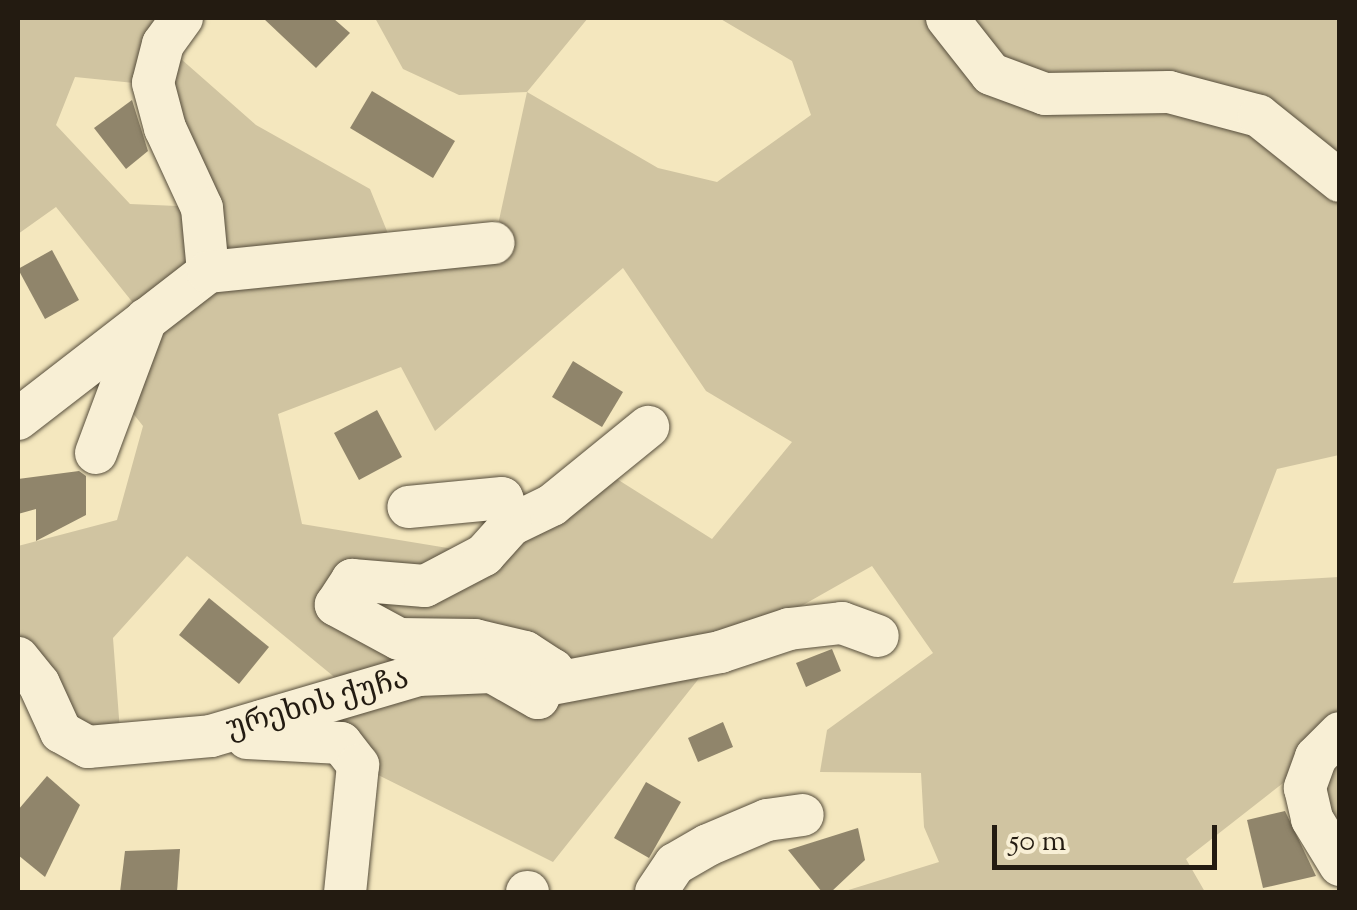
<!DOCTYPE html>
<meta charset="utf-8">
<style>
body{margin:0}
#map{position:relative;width:1357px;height:910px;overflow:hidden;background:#f4e7be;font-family:"Sorts Mill Goudy","Noto Serif Georgian",serif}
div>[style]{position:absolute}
.green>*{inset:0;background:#d0c4a1}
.building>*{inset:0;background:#90856b}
.roads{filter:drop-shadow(0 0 2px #574e3c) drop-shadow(0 0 2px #574e3c)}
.minor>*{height:42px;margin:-21px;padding:0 21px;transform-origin:21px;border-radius:21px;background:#f8efd5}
span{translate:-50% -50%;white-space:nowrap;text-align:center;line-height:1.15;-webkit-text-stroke:9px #f8efd5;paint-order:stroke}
.street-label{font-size:30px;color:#231b11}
.frame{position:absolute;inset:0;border:20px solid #231b11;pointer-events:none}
.scale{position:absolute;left:992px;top:825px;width:225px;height:45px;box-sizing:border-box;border:5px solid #231b11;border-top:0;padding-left:12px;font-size:30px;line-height:35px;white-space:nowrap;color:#231b11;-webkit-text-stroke:8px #f8efd5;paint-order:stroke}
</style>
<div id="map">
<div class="green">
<i style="clip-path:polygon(evenodd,18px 18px,182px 18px,164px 44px,256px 125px,370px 189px,395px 251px,494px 243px,527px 92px,459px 95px,403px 69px,375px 18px,588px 18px,527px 92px,658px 168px,717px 182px,811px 115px,792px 61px,719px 18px,1339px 18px,1339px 455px,1277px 469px,1233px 583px,1339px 577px,1339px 865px,1315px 758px,1186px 859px,1205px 892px,842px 892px,939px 862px,924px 827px,921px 773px,820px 772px,827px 730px,933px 653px,872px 566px,720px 652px,553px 862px,358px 765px,211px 736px,355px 694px,187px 556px,113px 638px,121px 745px,88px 747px,18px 658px,18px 546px,117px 520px,143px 426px,92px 362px,146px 319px,56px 207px,18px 234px,18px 18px,75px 77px,154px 85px,201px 207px,130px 204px,56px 125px,75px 77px,18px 18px,623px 268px,706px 391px,792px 442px,712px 539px,601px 469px,484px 554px,302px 524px,278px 414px,401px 367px,435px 431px,623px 268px)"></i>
</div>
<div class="building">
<i style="clip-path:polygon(263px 18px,333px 18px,350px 33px,316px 68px)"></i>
<i style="clip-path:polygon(372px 91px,455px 141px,433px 178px,350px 128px)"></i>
<i style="clip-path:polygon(132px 100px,148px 151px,126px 169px,94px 128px)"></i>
<i style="clip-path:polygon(52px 250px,79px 300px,45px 319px,18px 269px)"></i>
<i style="clip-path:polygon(573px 361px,623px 392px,602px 427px,552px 397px)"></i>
<i style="clip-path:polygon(377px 410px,402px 457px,359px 480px,334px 433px)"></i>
<i style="clip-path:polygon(79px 471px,86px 476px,86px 515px,36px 541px,36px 509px,18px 514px,18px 479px)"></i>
<i style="clip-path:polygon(209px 598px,269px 647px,239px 684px,179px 635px)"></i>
<i style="clip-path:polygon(832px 649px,841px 671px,806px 687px,796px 663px)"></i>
<i style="clip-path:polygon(723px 722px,733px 747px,698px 762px,688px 738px)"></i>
<i style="clip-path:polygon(47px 776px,80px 805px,45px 877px,18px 855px,18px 810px)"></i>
<i style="clip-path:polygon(646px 782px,681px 802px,649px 858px,614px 838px)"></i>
<i style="clip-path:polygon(1285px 811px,1316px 876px,1263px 888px,1247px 820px)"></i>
<i style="clip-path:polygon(858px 828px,865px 860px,831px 892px,822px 892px,788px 850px)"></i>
<i style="clip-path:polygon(180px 849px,177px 892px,120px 892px,125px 851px)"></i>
</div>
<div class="roads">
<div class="minor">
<i style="left:182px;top:18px;width:32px;rotate:126deg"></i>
<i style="left:163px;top:44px;width:40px;rotate:104.4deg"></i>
<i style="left:153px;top:83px;width:47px;rotate:75.1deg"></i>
<i style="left:165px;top:128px;width:88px;rotate:65.2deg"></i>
<i style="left:202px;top:208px;width:64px;rotate:84.6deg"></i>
<i style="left:947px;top:18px;width:71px;rotate:51.8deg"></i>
<i style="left:991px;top:74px;width:58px;rotate:20.3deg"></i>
<i style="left:1045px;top:94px;width:124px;rotate:-0.9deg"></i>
<i style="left:1169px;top:92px;width:93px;rotate:14.9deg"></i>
<i style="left:1259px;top:116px;width:104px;rotate:38.7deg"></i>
<i style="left:18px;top:419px;width:240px;rotate:-37.7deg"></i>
<i style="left:208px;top:272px;width:287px;rotate:-5.8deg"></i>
<i style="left:96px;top:453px;width:143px;rotate:-69.5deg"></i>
<i style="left:511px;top:525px;width:46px;rotate:-26deg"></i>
<i style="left:552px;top:505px;width:124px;rotate:-39.1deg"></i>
<i style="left:18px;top:658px;width:33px;rotate:51deg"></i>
<i style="left:39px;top:684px;width:53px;rotate:65.4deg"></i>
<i style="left:61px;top:732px;width:31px;rotate:29deg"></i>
<i style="left:88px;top:747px;width:123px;rotate:-5.1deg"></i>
<i style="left:211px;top:736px;width:216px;rotate:-16.4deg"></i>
<i style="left:418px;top:675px;width:74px;rotate:-2.3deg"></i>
<i style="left:492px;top:672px;width:53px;rotate:29.5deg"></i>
<i style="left:538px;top:698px;width:32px;rotate:-62deg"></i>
<i style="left:553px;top:670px;width:33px;rotate:-147deg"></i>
<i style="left:525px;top:652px;width:51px;rotate:-166.5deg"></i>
<i style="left:475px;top:640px;width:76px;rotate:-179.2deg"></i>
<i style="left:399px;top:639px;width:72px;rotate:-151.6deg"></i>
<i style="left:336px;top:605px;width:30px;rotate:-57deg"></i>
<i style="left:352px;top:580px;width:73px;rotate:4.7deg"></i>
<i style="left:425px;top:586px;width:67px;rotate:-27.7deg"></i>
<i style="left:484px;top:555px;width:40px;rotate:-48deg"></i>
<i style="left:511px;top:525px;width:28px;rotate:-108deg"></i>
<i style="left:502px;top:498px;width:94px;rotate:174.5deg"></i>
<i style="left:551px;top:684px;width:172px;rotate:-10.7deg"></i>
<i style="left:720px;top:652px;width:73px;rotate:-18.4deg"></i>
<i style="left:789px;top:629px;width:53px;rotate:-6.5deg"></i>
<i style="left:842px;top:623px;width:38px;rotate:20deg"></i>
<i style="left:1340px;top:733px;width:34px;rotate:135deg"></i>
<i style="left:1316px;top:757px;width:33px;rotate:110deg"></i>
<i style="left:1305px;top:788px;width:32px;rotate:77deg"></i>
<i style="left:1312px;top:819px;width:54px;rotate:58.7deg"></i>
<i style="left:247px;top:738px;width:94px;rotate:3deg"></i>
<i style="left:341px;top:743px;width:28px;rotate:52deg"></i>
<i style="left:358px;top:765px;width:128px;rotate:95.8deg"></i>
<i style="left:527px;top:892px;width:1px"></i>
<i style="left:656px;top:892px;width:34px;rotate:-56deg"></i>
<i style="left:675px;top:864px;width:38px;rotate:-30deg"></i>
<i style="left:708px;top:845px;width:64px;rotate:-23deg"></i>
<i style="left:767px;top:820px;width:36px;rotate:-8deg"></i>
</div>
</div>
<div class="street-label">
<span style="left:318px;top:705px;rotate:-16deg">ურეხის ქუჩა</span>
</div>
<div class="frame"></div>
<div class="scale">50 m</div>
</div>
